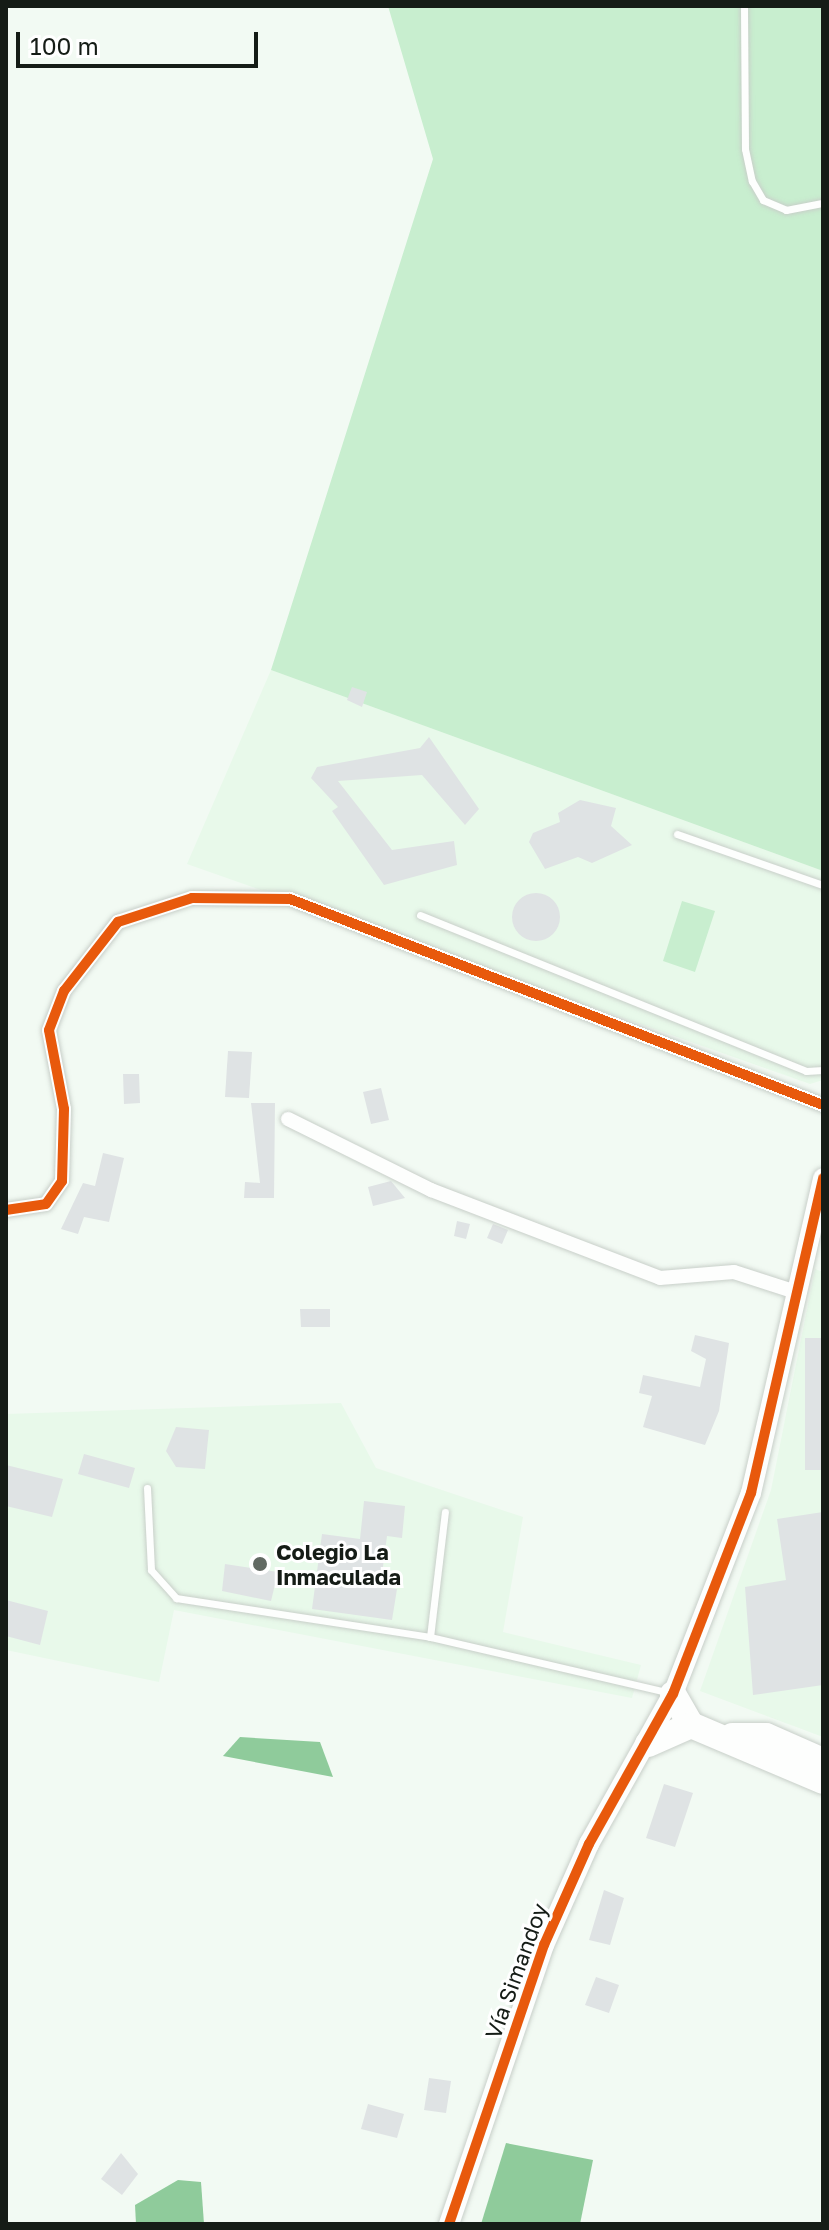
<!DOCTYPE html>
<meta charset="utf-8">
<style>
body{margin:0}
#map{position:relative;width:829px;height:2230px;overflow:hidden;background:#f2faf3;font-family:"Golos Text",sans-serif}
div>[style]{position:absolute}
.built>*{inset:0;background:#e8f9ea}
.green>*{inset:0;background:#c8eecf}
.water>*{inset:0;background:#8fcb9b}
.building>*{inset:0;background:#dfe3e4}
.round{border-radius:50%}
.roads{filter:drop-shadow(0 0 2px #c8cfc9) drop-shadow(0 0 2px #c8cfc9)}
.lane>*{height:7px;margin:-3.5px;padding:0 3.5px;transform-origin:3.5px;border-radius:3.5px;background:#fdfefd}
.street>*{height:14px;margin:-7px;padding:0 7px;transform-origin:7px;border-radius:7px;background:#fdfefd}
.secondary>*{height:20px;margin:-10px;padding:0 10px;transform-origin:10px;border-radius:10px;background:#fdfefd}
.highway>*{height:26px;margin:-13px;padding:0 13px;transform-origin:13px;border-radius:13px;background:#fdfefd}
.cycleway>*{height:10px;margin:-5px;padding:0 5px;transform-origin:5px;border-radius:5px;background:#e8590c}
.dots>*{width:22px;height:22px;translate:-50% -50%;box-sizing:border-box;border:4px solid #fff;border-radius:50%}
span{translate:-50% -50%;white-space:nowrap;text-align:center;line-height:1.15;-webkit-text-stroke:6px #fff;paint-order:stroke}
.poi-label{font-size:22px;color:#151c16;font-weight:700}
.left{translate:0 -50%;text-align:left}
.street-label{font-size:22px;color:#151c16}
.frame{position:absolute;inset:0;border:8px solid #151c16;pointer-events:none}
.scale{position:absolute;left:16px;top:32px;width:242px;height:36px;box-sizing:border-box;border:4px solid #151c16;border-top:0;padding-left:10px;font-size:24px;line-height:28px;white-space:nowrap;color:#151c16;-webkit-text-stroke:6px #fff;paint-order:stroke}
</style>
<div id="map">
<div class="built">
<i style="clip-path:polygon(271px 670px,823px 871px,823px 1080px,810px 1084px,187px 864px)"></i>
<i style="clip-path:polygon(815px 1269px,823px 1272px,823px 1737px,700px 1691px,771px 1490px)"></i>
<i style="clip-path:polygon(341px 1403px,376px 1468px,523px 1517px,503px 1632px,641px 1665px,632px 1698px,174px 1610px,159px 1682px,6px 1650px,6px 1414px)"></i>
</div>
<div class="green">
<i style="clip-path:polygon(388px 6px,823px 6px,823px 871px,271px 670px,433px 159px)"></i>
<i style="clip-path:polygon(682px 901px,715px 911px,695px 972px,663px 961px)"></i>
</div>
<div class="water">
<i style="clip-path:polygon(240px 1737px,320px 1742px,333px 1777px,223px 1756px)"></i>
<i style="clip-path:polygon(506px 2143px,593px 2160px,580px 2224px,481px 2224px)"></i>
<i style="clip-path:polygon(178px 2180px,201px 2182px,204px 2224px,136px 2224px,135px 2205px)"></i>
</div>
<div class="building">
<i style="clip-path:polygon(352px 687px,367px 692px,362px 707px,347px 700px)"></i>
<i style="clip-path:polygon(429px 737px,479px 809px,465px 825px,422px 775px,338px 781px,392px 850px,454px 841px,457px 865px,384px 885px,332px 811px,338px 807px,311px 778px,317px 767px,420px 748px)"></i>
<i style="clip-path:polygon(580px 800px,616px 808px,611px 826px,632px 845px,592px 863px,578px 857px,545px 869px,529px 842px,533px 833px,560px 822px,558px 813px)"></i>
<i class="round" style="left:512px;top:893px;width:48px;height:48px"></i>
<i style="clip-path:polygon(228px 1051px,252px 1052px,249px 1098px,225px 1097px)"></i>
<i style="clip-path:polygon(123px 1074px,139px 1074px,140px 1103px,124px 1104px)"></i>
<i style="clip-path:polygon(381px 1088px,389px 1120px,371px 1124px,363px 1092px)"></i>
<i style="clip-path:polygon(251px 1103px,275px 1103px,274px 1198px,244px 1198px,245px 1182px,260px 1183px)"></i>
<i style="clip-path:polygon(103px 1153px,124px 1158px,109px 1222px,84px 1217px,78px 1234px,61px 1229px,83px 1183px,95px 1186px)"></i>
<i style="clip-path:polygon(391px 1181px,405px 1198px,373px 1206px,368px 1187px)"></i>
<i style="clip-path:polygon(457px 1221px,470px 1224px,466px 1239px,454px 1236px)"></i>
<i style="clip-path:polygon(493px 1224px,508px 1230px,502px 1244px,487px 1238px)"></i>
<i style="clip-path:polygon(300px 1309px,330px 1309px,330px 1327px,301px 1327px)"></i>
<i style="clip-path:polygon(695px 1335px,729px 1343px,719px 1411px,705px 1445px,643px 1427px,652px 1396px,639px 1393px,643px 1375px,700px 1387px,706px 1359px,691px 1351px)"></i>
<i style="clip-path:polygon(805px 1338px,823px 1338px,823px 1470px,805px 1470px)"></i>
<i style="clip-path:polygon(176px 1427px,209px 1430px,205px 1469px,176px 1467px,166px 1451px)"></i>
<i style="clip-path:polygon(84px 1454px,135px 1468px,129px 1488px,78px 1474px)"></i>
<i style="clip-path:polygon(6px 1465px,63px 1479px,52px 1517px,6px 1506px)"></i>
<i style="clip-path:polygon(364px 1501px,405px 1506px,402px 1538px,387px 1536px,382px 1574px,384px 1587px,397px 1589px,392px 1620px,312px 1609px,322px 1534px,360px 1539px)"></i>
<i style="clip-path:polygon(823px 1512px,823px 1685px,753px 1695px,745px 1587px,786px 1580px,777px 1519px)"></i>
<i style="clip-path:polygon(225px 1564px,278px 1572px,271px 1601px,222px 1591px)"></i>
<i style="clip-path:polygon(6px 1600px,48px 1611px,40px 1645px,6px 1636px)"></i>
<i style="clip-path:polygon(664px 1784px,693px 1793px,675px 1847px,646px 1838px)"></i>
<i style="clip-path:polygon(604px 1890px,624px 1898px,610px 1945px,589px 1940px)"></i>
<i style="clip-path:polygon(596px 1977px,619px 1985px,609px 2013px,585px 2005px)"></i>
<i style="clip-path:polygon(429px 2078px,451px 2081px,446px 2113px,424px 2110px)"></i>
<i style="clip-path:polygon(368px 2104px,404px 2114px,397px 2138px,361px 2129px)"></i>
<i style="clip-path:polygon(121px 2153px,138px 2174px,122px 2195px,101px 2179px)"></i>
</div>
<div class="roads">
<div class="lane">
<i style="left:744px;top:6px;width:143px;rotate:89.6deg"></i>
<i style="left:745px;top:149px;width:33px;rotate:78deg"></i>
<i style="left:752px;top:181px;width:22px;rotate:60deg"></i>
<i style="left:763px;top:200px;width:25px;rotate:23deg"></i>
<i style="left:786px;top:210px;width:38px;rotate:-11deg"></i>
<i style="left:677px;top:834px;width:155px;rotate:19.3deg"></i>
<i style="left:420px;top:915px;width:416px;rotate:22deg"></i>
<i style="left:806px;top:1071px;width:17px;rotate:-3deg"></i>
<i style="left:147px;top:1488px;width:82px;rotate:87.2deg"></i>
<i style="left:151px;top:1570px;width:38px;rotate:48deg"></i>
<i style="left:176px;top:1598px;width:257px;rotate:8.7deg"></i>
<i style="left:430px;top:1637px;width:243px;rotate:13.1deg"></i>
<i style="left:430px;top:1637px;width:126px;rotate:-83.2deg"></i>
</div>
<div class="street">
<i style="left:288px;top:1119px;width:160px;rotate:26.4deg"></i>
<i style="left:431px;top:1190px;width:245px;rotate:21deg"></i>
<i style="left:660px;top:1278px;width:74px;rotate:-4.6deg"></i>
<i style="left:734px;top:1272px;width:65px;rotate:17.9deg"></i>
<i style="left:6px;top:1210px;width:40px;rotate:-8.5deg"></i>
<i style="left:46px;top:1204px;width:28px;rotate:-55deg"></i>
<i style="left:62px;top:1181px;width:72px;rotate:-88.4deg"></i>
<i style="left:64px;top:1109px;width:80px;rotate:-100.8deg"></i>
<i style="left:49px;top:1030px;width:42px;rotate:-69deg"></i>
<i style="left:64px;top:991px;width:88px;rotate:-52deg"></i>
<i style="left:118px;top:922px;width:78px;rotate:-18deg"></i>
<i style="left:192px;top:898px;width:98px;rotate:0.6deg"></i>
<i style="left:290px;top:899px;width:571px;rotate:21.13deg"></i>
</div>
<div class="secondary">
<i style="left:449px;top:2224px;width:295px;rotate:-71.2deg"></i>
<i style="left:544px;top:1945px;width:111px;rotate:-66deg"></i>
<i style="left:589px;top:1844px;width:172px;rotate:-60.8deg"></i>
<i style="left:673px;top:1694px;width:216px;rotate:-68.8deg"></i>
<i style="left:751px;top:1493px;width:323px;rotate:-77.1deg"></i>
</div>
<div class="highway">
<i style="left:673px;top:1694px;width:36px;rotate:60deg"></i>
<i style="left:732px;top:1736px;width:34px"></i>
<i style="left:766px;top:1736px;width:62px;rotate:23.7deg"></i>
<i style="left:648px;top:1744px;width:47px;rotate:-23.8deg"></i>
<i style="left:691px;top:1725px;width:143px;rotate:23deg"></i>
</div>
</div>
<div class="cycleway">
<i style="left:6px;top:1210px;width:40px;rotate:-8.5deg"></i>
<i style="left:46px;top:1204px;width:28px;rotate:-55deg"></i>
<i style="left:62px;top:1181px;width:72px;rotate:-88.4deg"></i>
<i style="left:64px;top:1109px;width:80px;rotate:-100.8deg"></i>
<i style="left:49px;top:1030px;width:42px;rotate:-69deg"></i>
<i style="left:64px;top:991px;width:88px;rotate:-52deg"></i>
<i style="left:118px;top:922px;width:78px;rotate:-18deg"></i>
<i style="left:192px;top:898px;width:98px;rotate:0.6deg"></i>
<i style="left:290px;top:899px;width:571px;rotate:21.13deg"></i>
<i style="left:449px;top:2224px;width:295px;rotate:-71.2deg"></i>
<i style="left:544px;top:1945px;width:111px;rotate:-66deg"></i>
<i style="left:589px;top:1844px;width:172px;rotate:-60.8deg"></i>
<i style="left:673px;top:1694px;width:216px;rotate:-68.8deg"></i>
<i style="left:751px;top:1493px;width:323px;rotate:-77.1deg"></i>
</div>
<div class="dots">
<i style="left:260px;top:1564px;background:#626a63"></i>
</div>
<div class="poi-label">
<span class="left" style="left:276px;top:1564px">Colegio La<br>Inmaculada</span>
</div>
<div class="street-label">
<span style="left:516px;top:1971px;rotate:-70deg">Vía Simandoy</span>
</div>
<div class="frame"></div>
<div class="scale">100 m</div>
</div>
